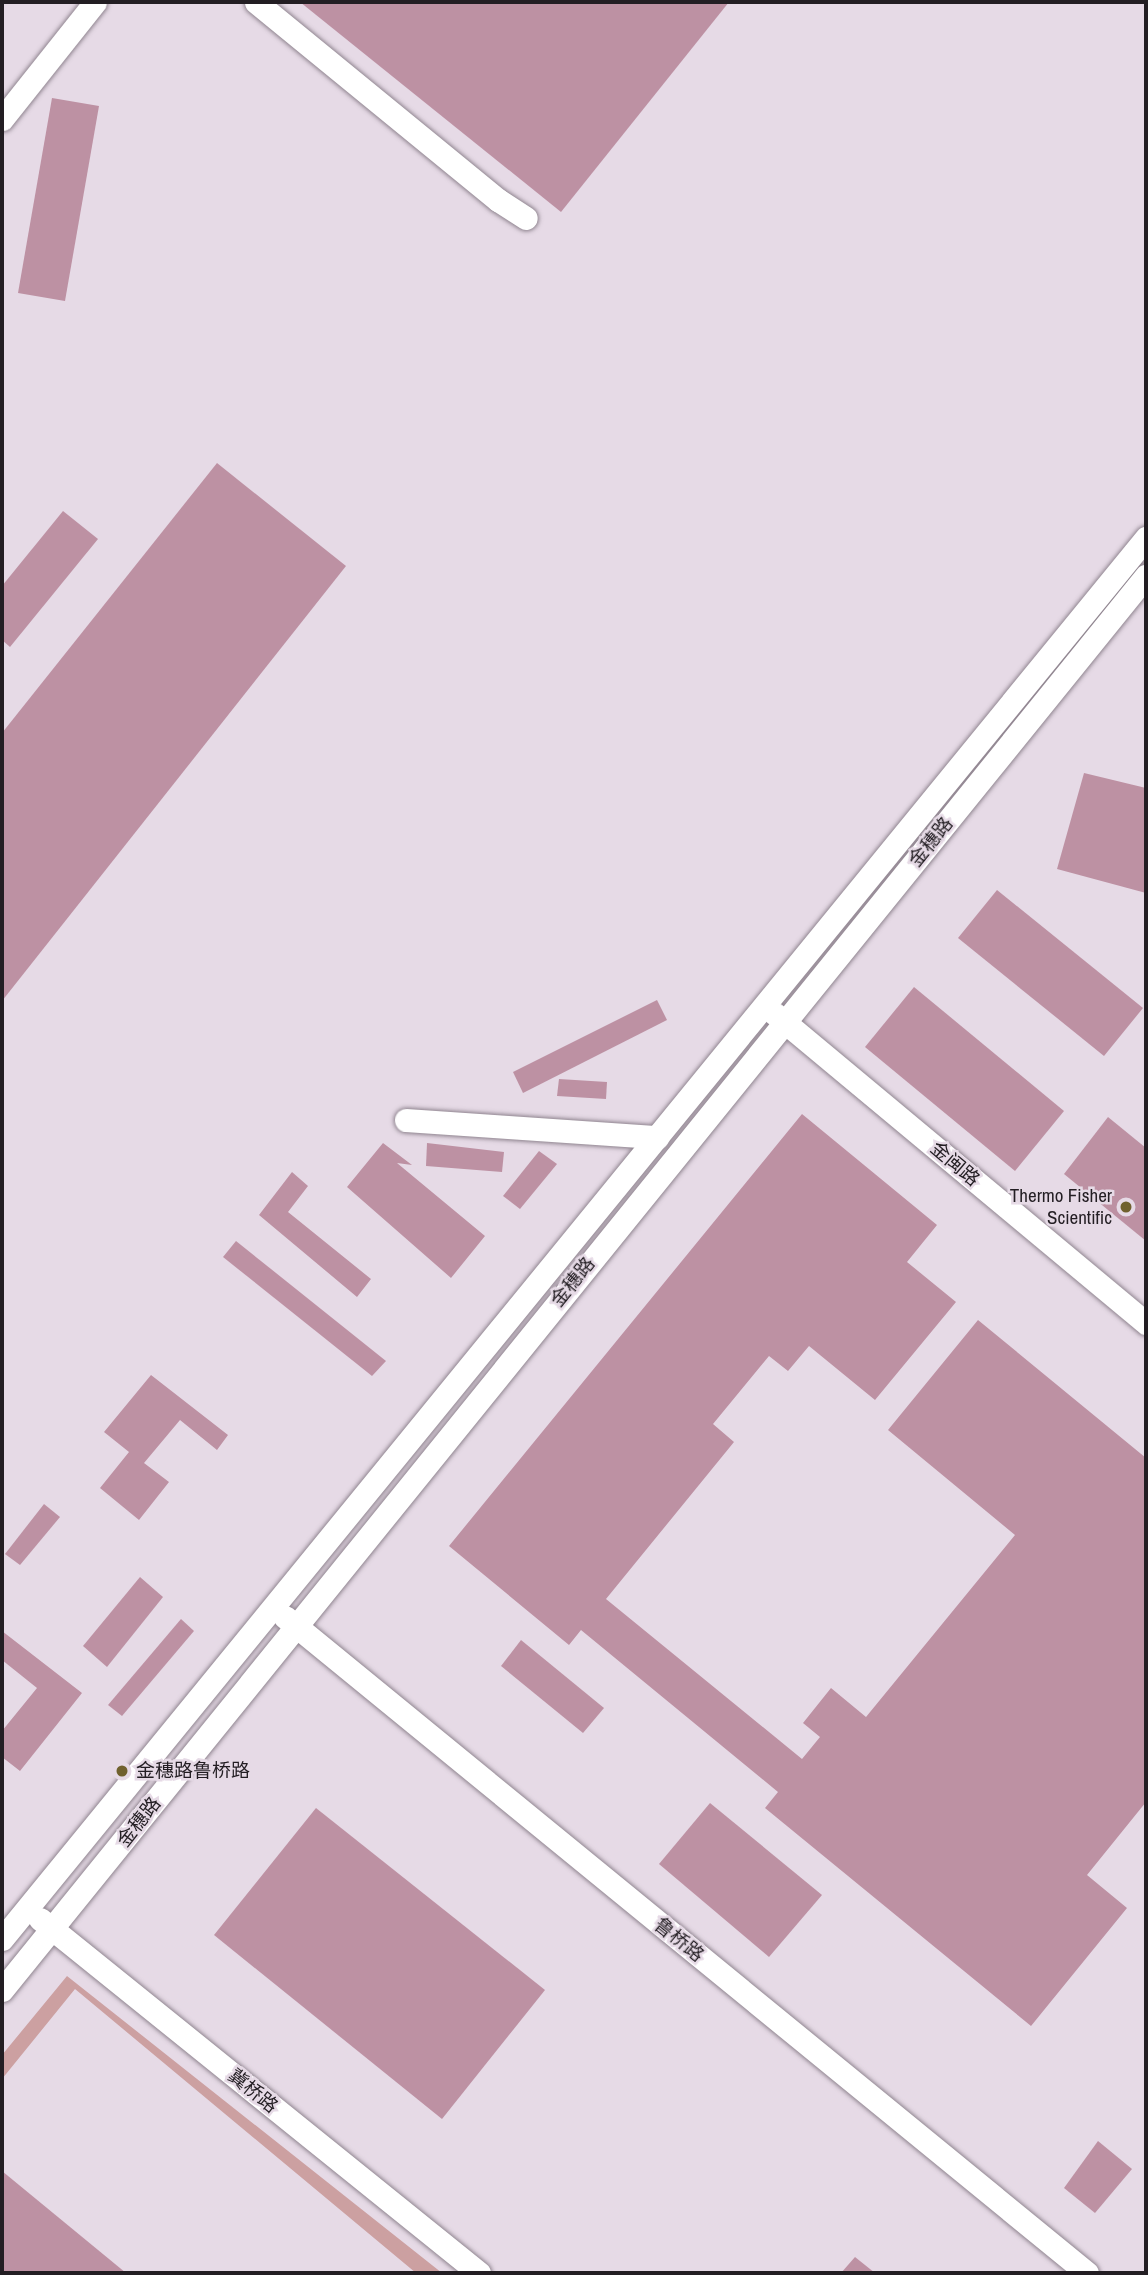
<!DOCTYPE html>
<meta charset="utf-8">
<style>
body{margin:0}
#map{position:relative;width:1148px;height:2275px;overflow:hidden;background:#e6dae6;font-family:"Archivo Narrow","Noto Sans SC",sans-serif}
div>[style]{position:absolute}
.green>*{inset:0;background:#cca0a1}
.building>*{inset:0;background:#bd91a3}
.roads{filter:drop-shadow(0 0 2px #908590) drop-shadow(0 0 2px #908590)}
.minor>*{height:23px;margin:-11.5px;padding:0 11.5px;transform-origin:11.5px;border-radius:11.5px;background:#fff}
.dots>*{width:19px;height:19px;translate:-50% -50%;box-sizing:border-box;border:4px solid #e6dae6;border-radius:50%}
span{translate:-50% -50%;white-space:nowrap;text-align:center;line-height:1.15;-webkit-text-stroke:5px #e6dae6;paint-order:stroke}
.street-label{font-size:19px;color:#231e23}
.poi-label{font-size:19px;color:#231e23}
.right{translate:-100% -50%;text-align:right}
.left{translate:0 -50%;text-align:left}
.frame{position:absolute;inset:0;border:4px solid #231e23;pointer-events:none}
</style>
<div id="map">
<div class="green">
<i style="clip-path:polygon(67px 1976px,442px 2273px,416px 2273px,75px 1989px,2px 2079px,2px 2055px)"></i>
</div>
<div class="building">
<i style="clip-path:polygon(300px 2px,729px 2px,561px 212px)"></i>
<i style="clip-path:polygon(52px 98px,99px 106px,65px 301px,18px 293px)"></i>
<i style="clip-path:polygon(217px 463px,346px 566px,2px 1001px,2px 733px)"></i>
<i style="clip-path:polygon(63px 511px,98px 539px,10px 647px,2px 640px,2px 586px)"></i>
<i style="clip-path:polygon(1084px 773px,1146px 788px,1146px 893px,1057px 869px)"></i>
<i style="clip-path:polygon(997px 890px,1143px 1008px,1104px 1056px,958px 938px)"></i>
<i style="clip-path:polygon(914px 987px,1064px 1111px,1015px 1171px,865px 1047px)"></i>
<i style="clip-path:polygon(657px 1000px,667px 1020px,523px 1093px,513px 1072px)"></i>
<i style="clip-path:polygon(559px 1079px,607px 1082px,606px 1099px,557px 1096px)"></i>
<i style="clip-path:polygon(802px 1114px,937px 1225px,907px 1262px,956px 1302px,875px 1400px,809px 1346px,788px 1371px,769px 1356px,713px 1424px,734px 1442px,606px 1599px,802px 1759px,820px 1737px,803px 1723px,831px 1688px,866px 1717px,1015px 1535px,888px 1430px,978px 1320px,1146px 1458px,1146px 1802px,1087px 1875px,1127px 1908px,1031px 2026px,765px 1808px,778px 1792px,581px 1630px,569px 1645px,449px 1546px)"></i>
<i style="clip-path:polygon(1108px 1117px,1146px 1148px,1146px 1241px,1064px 1174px)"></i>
<i style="clip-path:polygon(383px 1143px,412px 1165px,397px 1163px,485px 1236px,451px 1278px,347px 1187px)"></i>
<i style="clip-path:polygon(427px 1143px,504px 1152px,502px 1172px,426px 1166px)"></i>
<i style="clip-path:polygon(539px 1151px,557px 1164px,520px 1209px,503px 1196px)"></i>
<i style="clip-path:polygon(292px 1172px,308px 1186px,288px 1212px,371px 1279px,357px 1297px,259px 1215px)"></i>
<i style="clip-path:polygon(236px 1241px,386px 1361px,372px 1376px,223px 1257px)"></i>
<i style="clip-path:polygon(151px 1375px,228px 1435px,217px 1450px,180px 1420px,144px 1463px,169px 1482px,139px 1520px,100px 1488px,129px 1452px,104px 1432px)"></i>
<i style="clip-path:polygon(44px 1504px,60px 1517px,20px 1565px,5px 1554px)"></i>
<i style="clip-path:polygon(140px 1577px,163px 1597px,107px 1667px,83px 1646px)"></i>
<i style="clip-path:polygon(181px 1619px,194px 1631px,122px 1716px,108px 1705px)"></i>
<i style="clip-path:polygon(2px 1631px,82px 1693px,20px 1771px,2px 1757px,2px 1731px,37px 1688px,2px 1660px)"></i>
<i style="clip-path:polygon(521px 1640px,604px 1708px,583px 1733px,501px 1666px)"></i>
<i style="clip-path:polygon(710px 1803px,822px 1895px,769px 1957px,659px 1864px)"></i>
<i style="clip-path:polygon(316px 1808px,545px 1990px,442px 2119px,214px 1935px)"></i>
<i style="clip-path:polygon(1098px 2141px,1132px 2169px,1095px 2213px,1064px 2188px)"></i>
<i style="clip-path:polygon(2px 2171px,126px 2273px,2px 2273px)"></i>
<i style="clip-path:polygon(855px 2257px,875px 2273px,841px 2273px)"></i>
</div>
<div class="roads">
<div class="minor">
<i style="left:256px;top:2px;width:313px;rotate:39.3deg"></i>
<i style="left:498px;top:200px;width:33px;rotate:33deg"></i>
<i style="left:2px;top:119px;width:149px;rotate:-51.5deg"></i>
<i style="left:775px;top:1014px;width:483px;rotate:39.8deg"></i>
<i style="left:406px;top:1120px;width:252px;rotate:3.9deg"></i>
<i style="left:285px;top:1617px;width:1036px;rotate:39.28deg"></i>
<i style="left:40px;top:1919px;width:564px;rotate:38.88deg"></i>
<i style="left:2px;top:1939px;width:1809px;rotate:-50.77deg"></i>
<i style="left:2px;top:1990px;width:1819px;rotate:-51.03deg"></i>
</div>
</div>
<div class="dots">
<i style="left:1126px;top:1207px;background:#70612e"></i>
<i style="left:122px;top:1771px;background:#70612e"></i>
</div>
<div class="street-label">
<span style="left:931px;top:842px;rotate:-51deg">金穗路</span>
<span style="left:955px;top:1164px;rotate:40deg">金闽路</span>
<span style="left:573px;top:1282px;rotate:-51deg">金穗路</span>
<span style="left:139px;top:1822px;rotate:-52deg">金穗路</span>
<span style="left:679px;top:1940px;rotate:39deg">鲁桥路</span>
<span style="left:253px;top:2091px;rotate:39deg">冀桥路</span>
</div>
<div class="poi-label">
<span class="right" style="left:1112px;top:1207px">Thermo Fisher<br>Scientific</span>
<span class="left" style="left:136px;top:1771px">金穗路鲁桥路</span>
</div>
<div class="frame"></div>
</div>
